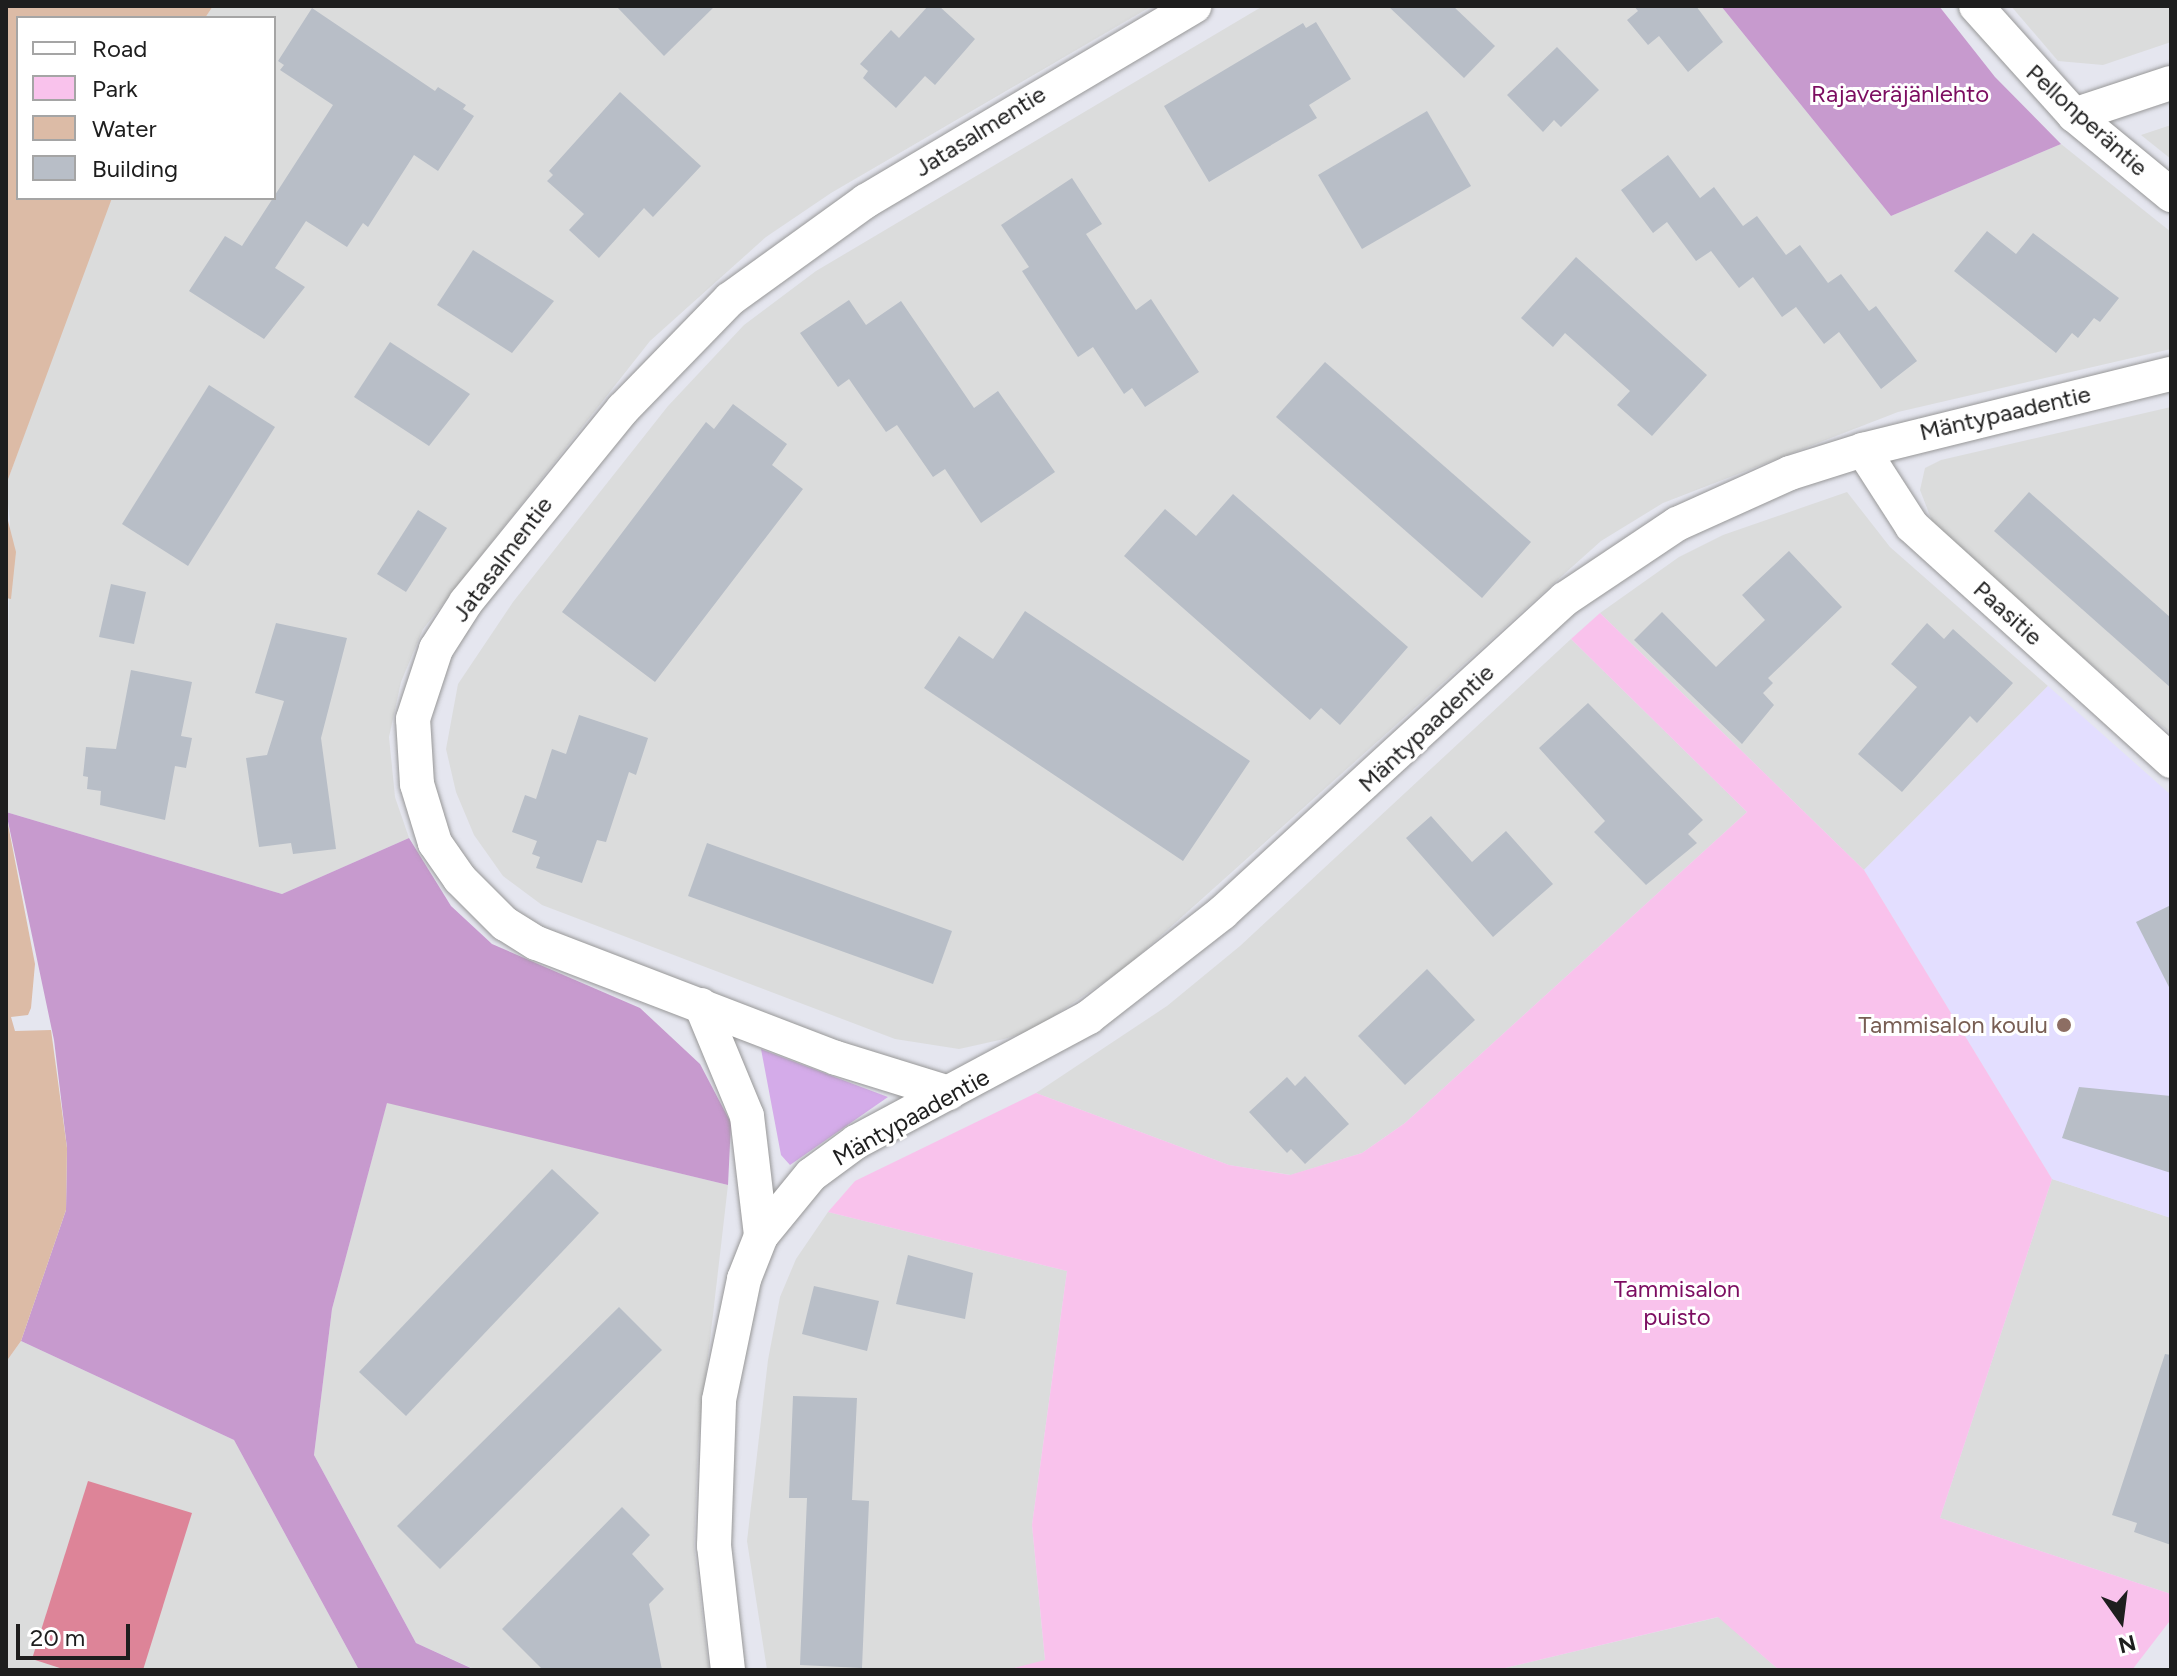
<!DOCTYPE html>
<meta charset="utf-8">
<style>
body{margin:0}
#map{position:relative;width:2177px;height:1676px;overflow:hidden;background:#e5e6ef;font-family:Figtree,sans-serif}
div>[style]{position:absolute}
.residential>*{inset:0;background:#dbdcdc}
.education>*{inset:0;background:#e3deff}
.grass>*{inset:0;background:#d4abe9}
.forest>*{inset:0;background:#c79ace}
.park>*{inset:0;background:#f9c2ec}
.pitch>*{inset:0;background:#dd8498}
.water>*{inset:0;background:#dcbba6}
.building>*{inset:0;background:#b8bec7}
.roads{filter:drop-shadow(0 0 2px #989898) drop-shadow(0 0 2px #989898)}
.minor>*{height:34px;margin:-17px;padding:0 17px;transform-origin:17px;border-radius:17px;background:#fff}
.dots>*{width:22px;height:22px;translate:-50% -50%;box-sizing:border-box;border:4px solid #fff;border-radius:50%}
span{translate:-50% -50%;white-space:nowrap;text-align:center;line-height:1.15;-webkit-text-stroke:6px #fff;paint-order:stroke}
.park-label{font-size:24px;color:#7c0d61}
.street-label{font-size:24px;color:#1e1e1e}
.education-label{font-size:24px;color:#785e54}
.right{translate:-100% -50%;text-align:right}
.frame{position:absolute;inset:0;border:8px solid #1e1e1e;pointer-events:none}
.legend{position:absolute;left:16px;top:16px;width:260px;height:184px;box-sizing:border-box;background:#fff;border:2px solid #a5a5a5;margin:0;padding:10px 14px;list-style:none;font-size:24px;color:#1e1e1e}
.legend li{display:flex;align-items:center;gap:16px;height:40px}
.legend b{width:40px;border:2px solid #a5a5a5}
.north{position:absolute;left:2081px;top:1580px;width:80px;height:80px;-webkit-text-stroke:6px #fff;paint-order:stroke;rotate:166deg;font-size:22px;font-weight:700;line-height:32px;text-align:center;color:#1e1e1e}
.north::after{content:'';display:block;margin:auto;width:28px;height:36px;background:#1e1e1e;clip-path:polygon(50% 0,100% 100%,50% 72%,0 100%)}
.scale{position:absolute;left:16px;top:1624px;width:114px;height:36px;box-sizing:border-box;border:4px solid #1e1e1e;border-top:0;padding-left:10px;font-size:24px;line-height:28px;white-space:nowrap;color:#1e1e1e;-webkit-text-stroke:6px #fff;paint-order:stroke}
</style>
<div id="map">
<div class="residential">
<i style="clip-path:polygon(213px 6px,1152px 6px,831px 193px,766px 237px,650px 341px,423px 629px,401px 682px,389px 737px,395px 797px,409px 838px,282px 894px,6px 812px,10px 522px,6px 485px,105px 210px,112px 198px,274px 198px,274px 18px,205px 18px)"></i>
<i style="clip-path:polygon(1263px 6px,1721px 6px,1891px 216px,2061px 144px,2171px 232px,2171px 349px,1898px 412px,1663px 503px,1601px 541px,1126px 967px,1033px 1030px,1004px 1039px,959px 1049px,895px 1039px,542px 905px,503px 876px,474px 835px,456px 792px,446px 749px,458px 684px,513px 602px,668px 406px,744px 325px,816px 271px)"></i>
<i style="clip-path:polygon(2011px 6px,2171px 6px,2171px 42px,2103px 65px,2058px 61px)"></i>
<i style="clip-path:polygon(2171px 125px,2171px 159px,2141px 135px)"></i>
<i style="clip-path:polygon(2171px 407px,2171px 734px,1934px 526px,1920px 490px,1925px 468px,1941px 460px)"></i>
<i style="clip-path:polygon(1847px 492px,1890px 547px,2048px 686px,1864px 870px,1600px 613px,1679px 557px,1723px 535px)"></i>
<i style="clip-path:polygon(1571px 639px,1747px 812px,1405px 1123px,1362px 1153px,1291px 1175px,1229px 1165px,1036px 1093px,1167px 1006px,1240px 946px)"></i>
<i style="clip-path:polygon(387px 1102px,728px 1185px,698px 1444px,694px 1546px,709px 1670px,476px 1670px,416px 1643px,314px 1455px,332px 1309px)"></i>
<i style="clip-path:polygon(2052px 1179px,2171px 1218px,2171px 1594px,1940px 1518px)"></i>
<i style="clip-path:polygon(828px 1212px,1067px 1271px,1032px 1525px,1045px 1661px,1006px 1670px,767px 1670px,747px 1541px,768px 1360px,780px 1297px,796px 1259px)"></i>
<i style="clip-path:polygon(21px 1341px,234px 1440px,359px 1670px,6px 1670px,6px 1362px)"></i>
<i style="clip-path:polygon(1719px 1617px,1779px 1670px,1497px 1670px)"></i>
</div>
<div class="education">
<i style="clip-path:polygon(2048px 686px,2171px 795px,2171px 1218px,2052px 1179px,1864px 870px)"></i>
</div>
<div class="grass">
<i style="clip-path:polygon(761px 1049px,840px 1079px,888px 1097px,790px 1165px,781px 1155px)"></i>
</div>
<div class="forest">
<i style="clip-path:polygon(1721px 6px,1939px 6px,1995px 77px,2061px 144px,1891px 216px)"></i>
<i style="clip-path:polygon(6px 812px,282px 894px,409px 838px,451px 906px,492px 944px,640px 1008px,700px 1064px,731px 1123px,728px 1185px,387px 1103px,332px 1309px,314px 1455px,416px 1643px,475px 1670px,359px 1670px,234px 1440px,21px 1341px,66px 1210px,67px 1148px,54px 1040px)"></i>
</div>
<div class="park">
<i style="clip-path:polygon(1600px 613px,1864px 870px,2052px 1179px,1940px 1518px,2171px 1594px,2169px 1622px,2132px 1670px,1779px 1670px,1718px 1617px,1497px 1670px,1006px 1670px,1045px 1660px,1032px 1525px,1067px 1271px,828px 1212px,855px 1181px,1036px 1093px,1229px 1165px,1290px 1175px,1362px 1153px,1405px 1123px,1747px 812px,1571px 639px)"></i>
</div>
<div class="pitch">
<i style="clip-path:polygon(88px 1481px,192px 1513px,143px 1670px,66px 1670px,32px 1659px)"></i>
</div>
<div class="water">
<i style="clip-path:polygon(6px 6px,213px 6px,205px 18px,18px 18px,18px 198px,112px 198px,6px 485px)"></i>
<i style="clip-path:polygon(6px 513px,16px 552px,11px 599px,6px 598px)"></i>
<i style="clip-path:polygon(6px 814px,35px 964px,31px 1008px,28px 1015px,11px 1017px,15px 1031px,51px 1030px,67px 1148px,66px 1210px,21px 1341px,6px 1362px)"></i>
</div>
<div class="building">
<i style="clip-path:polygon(616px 6px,715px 6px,664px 56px)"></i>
<i style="clip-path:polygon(928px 6px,939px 6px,975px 39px,935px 85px,925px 76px,896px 108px,863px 78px,868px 71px,860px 64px,891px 30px,899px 38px)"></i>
<i style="clip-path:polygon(1388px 6px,1453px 6px,1495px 46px,1464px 78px)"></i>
<i style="clip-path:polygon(1634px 6px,1696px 6px,1723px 42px,1688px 72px,1659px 36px,1648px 45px,1627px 20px,1638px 11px)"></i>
<i style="clip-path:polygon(312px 8px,435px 91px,438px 87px,466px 105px,463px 109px,474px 116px,438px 171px,414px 155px,368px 227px,363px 223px,347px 247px,306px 221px,275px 268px,305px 287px,264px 339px,189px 291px,225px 236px,242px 246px,333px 105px,280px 70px,284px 65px,278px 61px)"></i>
<i style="clip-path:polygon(1316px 22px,1351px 79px,1309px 105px,1317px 118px,1209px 182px,1164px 106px,1303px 23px,1306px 28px)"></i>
<i style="clip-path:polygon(1557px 47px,1599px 90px,1561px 127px,1554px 120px,1543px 132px,1507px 95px)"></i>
<i style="clip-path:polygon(620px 92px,701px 166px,653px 217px,644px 208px,599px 258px,569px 230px,584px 214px,547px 181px,553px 175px,549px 171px)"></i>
<i style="clip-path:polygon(1427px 111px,1471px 186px,1362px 249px,1318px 175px)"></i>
<i style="clip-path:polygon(1668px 155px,1700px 198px,1714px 187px,1743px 226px,1757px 216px,1786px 255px,1800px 245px,1828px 283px,1841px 274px,1869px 311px,1876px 306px,1917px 361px,1881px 389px,1839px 332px,1824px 344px,1796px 307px,1782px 317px,1753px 277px,1739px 288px,1711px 251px,1696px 261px,1667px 222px,1653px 233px,1621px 190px)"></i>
<i style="clip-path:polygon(1072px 178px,1102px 224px,1086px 234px,1136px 310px,1151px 299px,1199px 372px,1145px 407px,1132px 388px,1124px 394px,1093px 347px,1078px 357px,1022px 271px,1029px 267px,1001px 225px)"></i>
<i style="clip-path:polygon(1987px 231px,2016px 254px,2033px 233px,2119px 298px,2100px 322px,2094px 318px,2078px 338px,2072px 333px,2056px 353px,1954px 271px)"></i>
<i style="clip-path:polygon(473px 250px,554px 301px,512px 353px,437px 305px)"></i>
<i style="clip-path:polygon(1576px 257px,1707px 375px,1652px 436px,1617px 405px,1630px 391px,1565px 333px,1553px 347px,1521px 318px)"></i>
<i style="clip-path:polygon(849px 300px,866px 325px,901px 301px,974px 408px,998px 391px,1055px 472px,981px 523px,945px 469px,933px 477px,897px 425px,886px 432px,849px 379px,838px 387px,800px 333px)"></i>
<i style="clip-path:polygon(390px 342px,470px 394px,429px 446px,354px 397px)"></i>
<i style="clip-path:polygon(1325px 362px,1531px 542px,1482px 598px,1276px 417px)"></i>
<i style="clip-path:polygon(209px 385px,275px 427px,188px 566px,122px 524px)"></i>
<i style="clip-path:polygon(733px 404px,787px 444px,772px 465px,803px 489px,655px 682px,562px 612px,706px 422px,714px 429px)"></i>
<i style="clip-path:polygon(2029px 492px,2171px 618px,2171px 688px,1994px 531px)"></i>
<i style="clip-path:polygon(1233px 494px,1408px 647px,1340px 725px,1321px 708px,1310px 720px,1124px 556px,1165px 509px,1196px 536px)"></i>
<i style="clip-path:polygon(418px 510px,447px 528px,406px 592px,377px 574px)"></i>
<i style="clip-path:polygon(1789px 551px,1842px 607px,1768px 678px,1773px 683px,1763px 693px,1774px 705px,1742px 744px,1634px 640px,1662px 612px,1716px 667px,1765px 620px,1742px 595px)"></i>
<i style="clip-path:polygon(111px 584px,146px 592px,134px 644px,99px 637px)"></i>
<i style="clip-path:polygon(1025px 611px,1250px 761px,1183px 861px,924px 688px,959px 636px,993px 659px)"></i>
<i style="clip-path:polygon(276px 623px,347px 638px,321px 738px,336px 849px,293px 854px,291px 843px,259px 847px,246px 758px,267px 755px,284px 701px,255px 693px)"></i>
<i style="clip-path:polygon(1927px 623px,1944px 639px,1953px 629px,2013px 683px,1977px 723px,1970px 716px,1902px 792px,1858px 754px,1917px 687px,1891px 664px)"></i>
<i style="clip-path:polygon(131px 670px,192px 682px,181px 736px,192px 738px,186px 768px,175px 766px,165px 820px,100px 805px,101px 791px,87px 789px,88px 777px,83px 776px,86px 747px,116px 749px)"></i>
<i style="clip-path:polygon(1588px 703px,1703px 820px,1688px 834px,1697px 843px,1646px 885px,1594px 832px,1605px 821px,1539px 748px)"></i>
<i style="clip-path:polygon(579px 715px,648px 738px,636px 775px,629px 772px,606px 842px,597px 840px,582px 883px,536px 868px,540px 857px,532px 854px,537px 841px,512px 832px,525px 795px,536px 799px,552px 749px,566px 754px)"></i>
<i style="clip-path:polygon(1431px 816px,1472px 862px,1506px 831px,1553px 884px,1493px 937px,1406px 838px)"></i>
<i style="clip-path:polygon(707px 843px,952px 931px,933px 984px,688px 896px)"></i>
<i style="clip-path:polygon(2171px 905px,2171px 991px,2136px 922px)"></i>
<i style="clip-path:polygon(1427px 969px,1475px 1020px,1405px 1085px,1358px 1036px)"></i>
<i style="clip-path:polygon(1305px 1076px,1349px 1124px,1305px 1164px,1291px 1149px,1287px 1153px,1249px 1112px,1287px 1077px,1295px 1086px)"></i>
<i style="clip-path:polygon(2079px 1087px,2171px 1096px,2171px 1173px,2062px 1138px)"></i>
<i style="clip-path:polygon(552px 1169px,599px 1213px,406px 1416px,359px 1372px)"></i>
<i style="clip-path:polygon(908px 1255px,973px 1273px,965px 1319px,896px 1304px)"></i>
<i style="clip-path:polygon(814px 1286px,879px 1301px,867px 1351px,802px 1334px)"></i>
<i style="clip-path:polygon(619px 1307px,662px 1350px,440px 1569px,397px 1526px)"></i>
<i style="clip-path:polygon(2165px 1354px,2171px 1355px,2171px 1545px,2134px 1532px,2137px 1523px,2112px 1515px)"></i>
<i style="clip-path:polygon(793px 1396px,857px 1398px,852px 1500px,869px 1501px,862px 1668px,800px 1665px,807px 1498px,789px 1498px)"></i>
<i style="clip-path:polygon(622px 1507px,650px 1535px,632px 1554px,664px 1589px,649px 1604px,662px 1670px,543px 1670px,502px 1629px)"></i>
</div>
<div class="roads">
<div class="minor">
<i style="left:1976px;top:6px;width:147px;rotate:48deg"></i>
<i style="left:2074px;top:115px;width:126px;rotate:39.5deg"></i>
<i style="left:2074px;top:115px;width:102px;rotate:-18.3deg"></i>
<i style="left:1863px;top:450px;width:90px;rotate:57.2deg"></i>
<i style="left:1912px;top:526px;width:350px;rotate:42.2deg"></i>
<i style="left:701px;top:1005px;width:120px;rotate:67.5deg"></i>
<i style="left:747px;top:1116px;width:121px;rotate:83.3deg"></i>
<i style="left:949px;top:1093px;width:118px;rotate:-162.8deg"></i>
<i style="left:836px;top:1058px;width:321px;rotate:-159deg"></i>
<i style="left:536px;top:943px;width:36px;rotate:-148deg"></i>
<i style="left:505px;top:924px;width:64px;rotate:-135deg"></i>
<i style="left:460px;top:879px;width:44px;rotate:-124.8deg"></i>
<i style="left:435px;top:843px;width:62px;rotate:-107deg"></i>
<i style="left:417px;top:784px;width:65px;rotate:-93.5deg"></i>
<i style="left:413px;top:719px;width:74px;rotate:-71.8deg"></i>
<i style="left:436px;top:649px;width:56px;rotate:-57.4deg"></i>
<i style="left:466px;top:602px;width:249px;rotate:-50.9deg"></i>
<i style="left:623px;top:409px;width:153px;rotate:-45.8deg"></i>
<i style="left:730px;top:299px;width:168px;rotate:-35.8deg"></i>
<i style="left:866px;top:201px;width:382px;rotate:-30.7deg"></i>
<i style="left:728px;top:1670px;width:125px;rotate:-96.4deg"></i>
<i style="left:714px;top:1546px;width:146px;rotate:-88deg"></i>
<i style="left:719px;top:1400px;width:124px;rotate:-78.3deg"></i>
<i style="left:744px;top:1279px;width:46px;rotate:-68.4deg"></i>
<i style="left:761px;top:1236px;width:79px;rotate:-50.7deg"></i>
<i style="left:811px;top:1175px;width:56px;rotate:-36.3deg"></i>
<i style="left:856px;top:1142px;width:264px;rotate:-28.2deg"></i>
<i style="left:1089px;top:1017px;width:169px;rotate:-38deg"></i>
<i style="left:1222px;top:913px;width:465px;rotate:-42.5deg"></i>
<i style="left:1565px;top:599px;width:135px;rotate:-33.8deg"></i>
<i style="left:1677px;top:524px;width:124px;rotate:-24.3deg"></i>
<i style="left:1790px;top:473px;width:77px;rotate:-17.5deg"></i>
<i style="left:1863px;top:450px;width:317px;rotate:-13.9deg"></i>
</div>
</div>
<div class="dots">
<i style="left:2064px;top:1025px;background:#8d6e63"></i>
</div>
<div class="park-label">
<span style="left:1900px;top:94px">Rajaveräjänlehto</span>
<span style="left:1677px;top:1303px">Tammisalon<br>puisto</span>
</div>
<div class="street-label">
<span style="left:2087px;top:120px;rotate:42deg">Pellonperäntie</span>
<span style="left:980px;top:131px;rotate:-32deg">Jatasalmentie</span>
<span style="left:2005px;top:413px;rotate:-13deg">Mäntypaadentie</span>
<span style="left:502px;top:559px;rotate:-53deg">Jatasalmentie</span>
<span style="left:2008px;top:613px;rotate:42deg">Paasitie</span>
<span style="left:1426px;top:728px;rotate:-43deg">Mäntypaadentie</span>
<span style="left:911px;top:1117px;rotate:-29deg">Mäntypaadentie</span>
</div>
<div class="education-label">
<span class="right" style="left:2048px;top:1025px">Tammisalon koulu</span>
</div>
<div class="frame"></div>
<ul class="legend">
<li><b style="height:10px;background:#fff"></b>Road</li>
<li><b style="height:22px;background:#f9c2ec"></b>Park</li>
<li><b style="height:22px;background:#dcbba6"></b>Water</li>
<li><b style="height:22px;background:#b8bec7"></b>Building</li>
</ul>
<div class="north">N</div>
<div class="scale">20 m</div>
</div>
